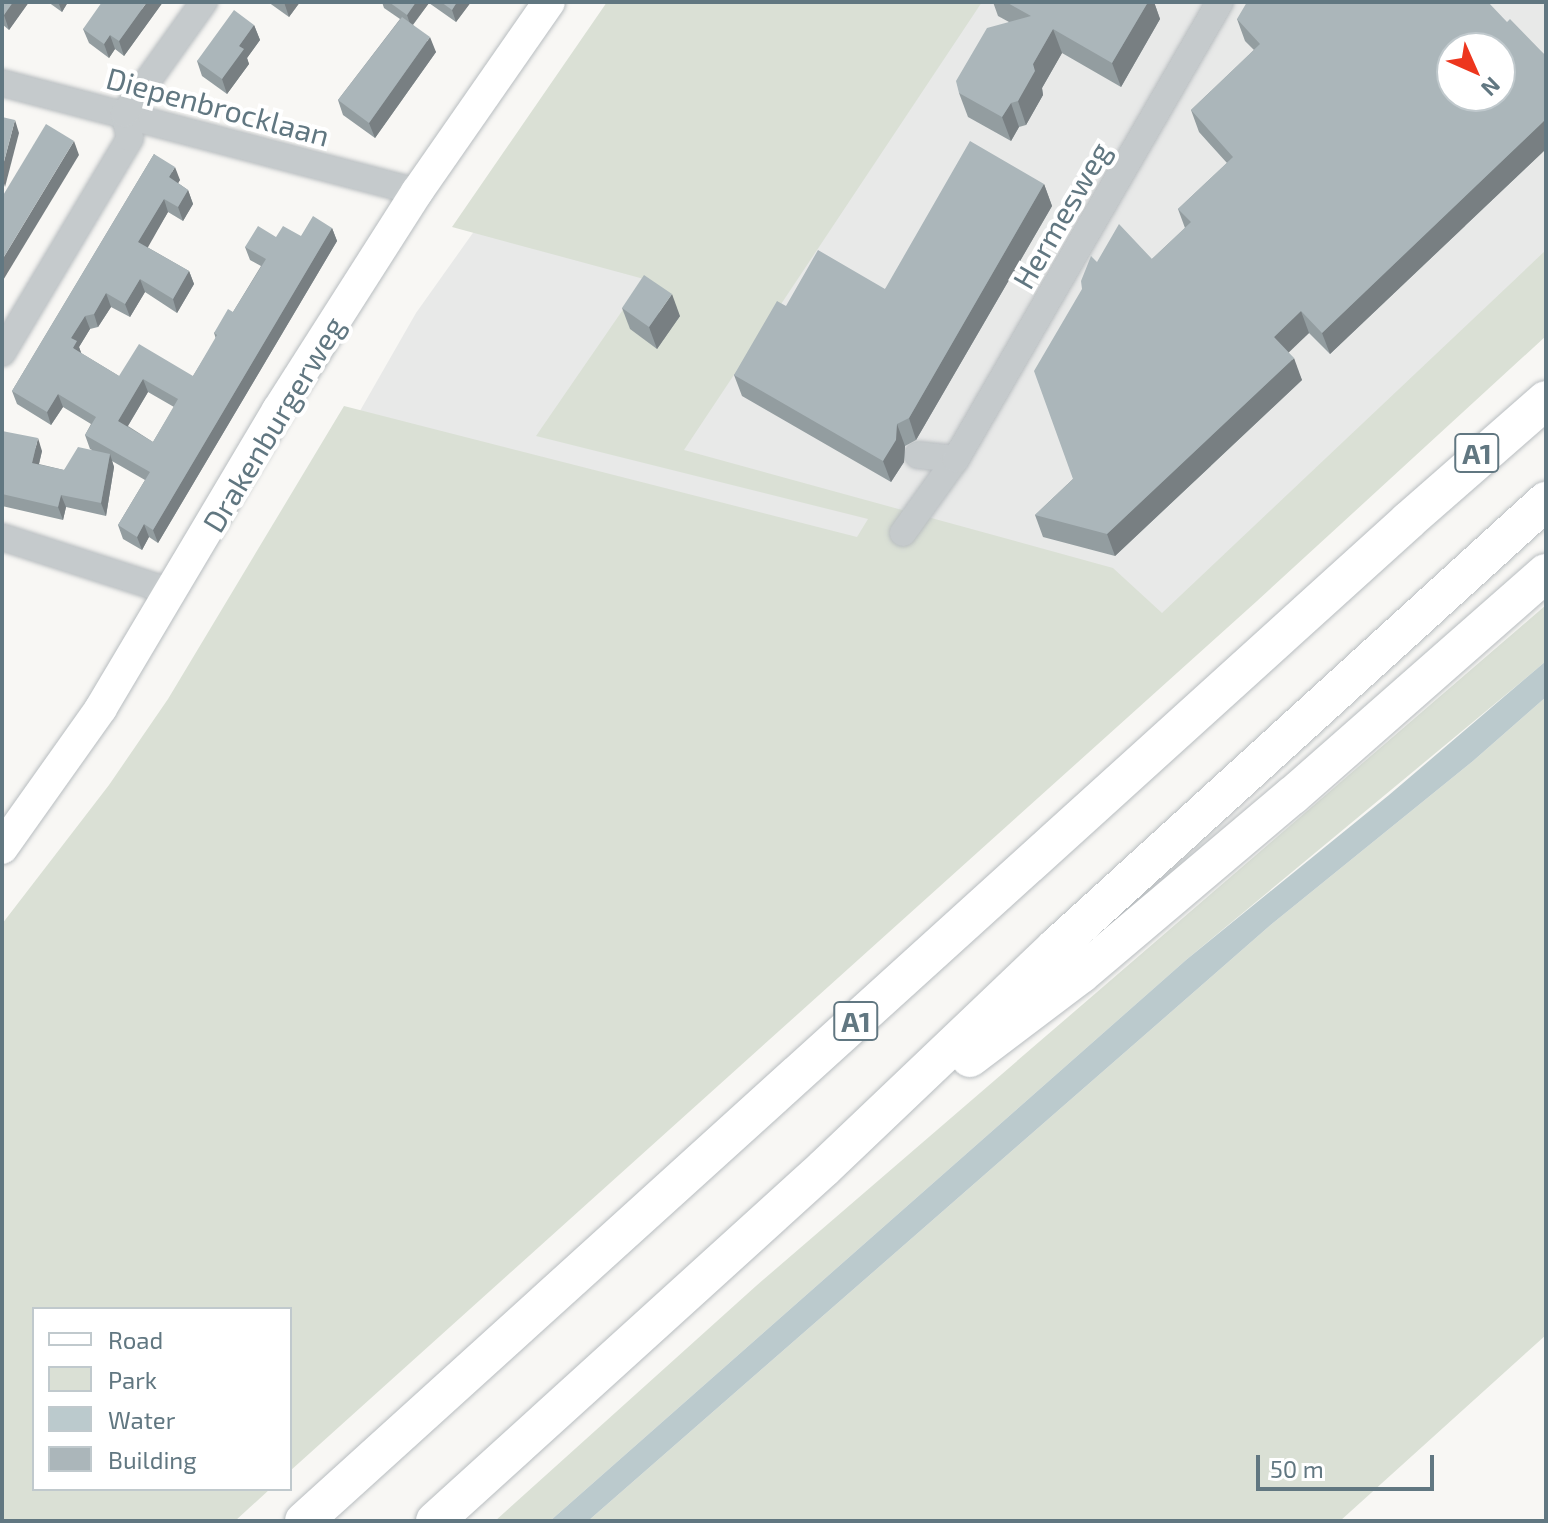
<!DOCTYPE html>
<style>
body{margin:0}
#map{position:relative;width:1548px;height:1523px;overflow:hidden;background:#f8f7f4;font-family:"Exo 2",sans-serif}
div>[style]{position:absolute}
.built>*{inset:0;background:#e8e9e8}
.green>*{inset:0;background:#dae0d5}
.water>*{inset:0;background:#bbcacd}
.roads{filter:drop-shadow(0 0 2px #b8bdc0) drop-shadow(0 0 2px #b8bdc0)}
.minor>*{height:26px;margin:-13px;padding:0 13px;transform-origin:13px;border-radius:13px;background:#c5cacc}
.major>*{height:32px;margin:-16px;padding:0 16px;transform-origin:16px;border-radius:16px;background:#fff}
.highway>*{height:38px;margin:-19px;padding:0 19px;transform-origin:19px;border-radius:19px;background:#fff}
.wall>*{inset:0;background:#939da0}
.shaded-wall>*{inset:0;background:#787f82}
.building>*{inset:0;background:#abb6ba}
span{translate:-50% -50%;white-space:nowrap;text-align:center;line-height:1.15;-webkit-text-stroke:8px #fff;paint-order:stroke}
.shield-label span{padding:2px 6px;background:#fff;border:2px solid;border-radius:6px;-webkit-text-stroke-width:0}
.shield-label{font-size:28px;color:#617781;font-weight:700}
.street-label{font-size:30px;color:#617781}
.frame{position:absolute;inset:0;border:4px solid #617781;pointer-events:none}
.legend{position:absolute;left:32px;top:1307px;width:260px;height:184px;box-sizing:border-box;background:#fff;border:2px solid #c0c9cd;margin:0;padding:10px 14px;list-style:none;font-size:24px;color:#617781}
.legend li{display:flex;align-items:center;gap:16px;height:40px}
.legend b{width:40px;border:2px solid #c0c9cd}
.north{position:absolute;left:1436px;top:32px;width:80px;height:80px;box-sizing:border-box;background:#fff;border:2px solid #c0c9cd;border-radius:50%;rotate:135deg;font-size:22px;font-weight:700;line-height:32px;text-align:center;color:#617781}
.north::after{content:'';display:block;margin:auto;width:28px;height:36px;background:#ed361e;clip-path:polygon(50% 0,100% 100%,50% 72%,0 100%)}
.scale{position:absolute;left:1256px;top:1455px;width:178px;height:36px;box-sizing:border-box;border:4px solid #617781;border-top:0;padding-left:10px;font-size:24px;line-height:28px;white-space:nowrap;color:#617781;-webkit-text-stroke:6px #fff;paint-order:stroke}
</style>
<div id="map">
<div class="built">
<i style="clip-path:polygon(evenodd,637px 2px,1546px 2px,1546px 278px,1135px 655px,341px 444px,416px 313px,637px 2px,1452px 48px,1500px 48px,1500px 96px,1452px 96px,1452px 48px)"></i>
</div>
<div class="green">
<i style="clip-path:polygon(607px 2px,982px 2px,684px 450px,1113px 568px,1162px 613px,1546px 250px,1546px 336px,1257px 601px,290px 1471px,290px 1309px,34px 1309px,34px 1489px,270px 1489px,235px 1521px,2px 1521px,2px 924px,109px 785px,168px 699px,344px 406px,857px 537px,868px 519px,536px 436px,644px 279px,452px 227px)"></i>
<i style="clip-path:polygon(1546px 605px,1546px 661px,1526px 678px,1186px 960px,550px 1521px,495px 1521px,756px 1286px)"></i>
<i style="clip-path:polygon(1546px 697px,1546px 1335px,1340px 1521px,588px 1521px,1273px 923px,1473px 761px)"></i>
</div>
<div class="water">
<i style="clip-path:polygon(1546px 661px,1546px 697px,1473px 761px,1273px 923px,588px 1521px,550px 1521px,1186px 960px,1389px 795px)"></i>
</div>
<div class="roads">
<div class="minor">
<i style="left:2px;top:83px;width:429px;rotate:14.7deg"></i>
<i style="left:2px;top:353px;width:250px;rotate:-59.2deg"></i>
<i style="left:130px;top:138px;width:25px;rotate:-104deg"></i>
<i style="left:124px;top:114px;width:138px;rotate:-54.5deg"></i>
<i style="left:918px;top:455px;width:38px;rotate:6deg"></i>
<i style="left:903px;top:533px;width:91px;rotate:-54.4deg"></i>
<i style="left:956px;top:459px;width:528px;rotate:-59.99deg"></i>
<i style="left:2px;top:537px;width:179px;rotate:17.9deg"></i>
</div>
<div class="major">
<i style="left:2px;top:848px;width:171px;rotate:-54.7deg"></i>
<i style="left:101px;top:708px;width:347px;rotate:-59.3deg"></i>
<i style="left:278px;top:410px;width:259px;rotate:-57.5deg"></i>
<i style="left:417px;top:192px;width:231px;rotate:-55.2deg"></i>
</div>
<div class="highway">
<i style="left:970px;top:1058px;width:139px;rotate:-37.1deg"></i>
<i style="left:1081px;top:974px;width:276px;rotate:-40.2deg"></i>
<i style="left:1292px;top:796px;width:338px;rotate:-41.3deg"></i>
<i style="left:304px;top:1521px;width:1491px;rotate:-42.17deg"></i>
<i style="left:1409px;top:520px;width:182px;rotate:-41.2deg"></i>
<i style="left:435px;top:1521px;width:525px;rotate:-42.22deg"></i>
<i style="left:824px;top:1168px;width:320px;rotate:-43.6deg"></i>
<i style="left:1056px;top:947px;width:663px;rotate:-42.31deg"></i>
</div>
</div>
<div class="wall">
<i style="clip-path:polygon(2px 2px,29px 2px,9px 30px,2px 24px)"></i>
<i style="clip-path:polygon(48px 2px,68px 2px,62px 12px)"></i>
<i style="clip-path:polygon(163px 2px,124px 56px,115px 49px,109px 58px,89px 43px,83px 29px)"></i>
<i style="clip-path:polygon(268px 2px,300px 2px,289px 17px)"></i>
<i style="clip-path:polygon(382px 2px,471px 2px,456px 22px,429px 3px,413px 25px,436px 52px,375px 138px,343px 115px,338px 100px,400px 19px,384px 8px)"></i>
<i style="clip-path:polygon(993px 2px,1154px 2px,1160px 19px,1121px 87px,1062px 53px,1042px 88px,1043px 95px,1026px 125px,1019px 127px,1011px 141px,968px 117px,959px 93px,1009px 22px,998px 16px)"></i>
<i style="clip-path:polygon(1237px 19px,1507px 22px,1546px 56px,1546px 149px,1330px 354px,1309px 333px,1288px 352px,1302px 380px,1115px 556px,1043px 537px,1035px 515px,1073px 479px,1097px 262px,1152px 259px,1185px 228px,1178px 209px,1227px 163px,1199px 132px,1191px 110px,1254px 50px,1245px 41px)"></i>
<i style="clip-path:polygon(254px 25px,260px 40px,247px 58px,249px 64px,227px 94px,202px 76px,197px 61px)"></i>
<i style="clip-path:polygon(evenodd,154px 154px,180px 180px,178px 183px,188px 190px,193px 204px,183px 221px,168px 212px,147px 247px,189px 271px,194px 284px,177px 313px,145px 292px,130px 317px,111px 307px,98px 327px,90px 329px,79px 347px,81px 353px,119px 376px,193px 376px,216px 339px,214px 333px,233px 312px,261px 266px,250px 260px,245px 247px,276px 237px,301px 236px,332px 228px,337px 241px,158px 543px,149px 537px,142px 550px,123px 539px,118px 525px,145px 480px,112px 461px,114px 467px,106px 516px,66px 507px,63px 520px,2px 506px,2px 431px,42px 451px,39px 464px,64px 470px,92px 450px,90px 449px,85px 435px,91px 424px,63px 407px,51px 425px,17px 404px,12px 391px,154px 154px,148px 392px,174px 407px,153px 442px,128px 426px,148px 392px)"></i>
<i style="clip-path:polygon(1044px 184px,1052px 206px,916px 440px,905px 446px,904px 462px,891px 482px,742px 396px,734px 375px,786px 306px,885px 289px)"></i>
<i style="clip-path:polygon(622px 308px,680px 316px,657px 349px,630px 329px)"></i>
</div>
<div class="shaded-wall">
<i style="clip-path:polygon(13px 2px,29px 2px,9px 30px,4px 15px)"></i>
<i style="clip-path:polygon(60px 2px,68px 2px,62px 12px,59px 4px)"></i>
<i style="clip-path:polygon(147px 2px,163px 2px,124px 56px,119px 41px)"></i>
<i style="clip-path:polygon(284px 2px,300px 2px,289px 17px)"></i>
<i style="clip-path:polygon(416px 2px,429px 3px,411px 27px,407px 15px)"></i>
<i style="clip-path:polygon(457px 2px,471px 2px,456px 22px,452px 10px)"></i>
<i style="clip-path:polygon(1148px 2px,1154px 2px,1160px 19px,1121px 87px,1112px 63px)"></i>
<i style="clip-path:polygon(254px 25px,260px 40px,247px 58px,249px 64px,227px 94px,222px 79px,239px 46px)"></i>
<i style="clip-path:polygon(1053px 29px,1062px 53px,1042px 88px,1043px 95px,1026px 125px,1018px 101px,1033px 64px)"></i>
<i style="clip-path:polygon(110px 35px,115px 49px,109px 58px,104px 44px)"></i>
<i style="clip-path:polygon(430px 37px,436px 52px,375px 138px,369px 123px)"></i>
<i style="clip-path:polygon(1011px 103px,1019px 127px,1011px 141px,1002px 117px)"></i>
<i style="clip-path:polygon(1546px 119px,1546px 149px,1330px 354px,1322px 333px)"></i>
<i style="clip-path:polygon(15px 120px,19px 133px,5px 187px,2px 177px,2px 169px)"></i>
<i style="clip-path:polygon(74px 141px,79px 155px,2px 282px,2px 260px)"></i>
<i style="clip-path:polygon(175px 167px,180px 180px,174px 190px,169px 177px)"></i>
<i style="clip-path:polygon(1044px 184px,1052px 206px,916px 440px,909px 418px)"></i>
<i style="clip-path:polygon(188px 190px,193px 204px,183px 221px,178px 207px)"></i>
<i style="clip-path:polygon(164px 199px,168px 212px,143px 256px,138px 242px)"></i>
<i style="clip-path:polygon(332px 228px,337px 241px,158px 543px,153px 530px)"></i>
<i style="clip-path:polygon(189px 271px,194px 284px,177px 313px,173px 299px)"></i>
<i style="clip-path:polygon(140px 279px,145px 292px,130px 317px,125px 304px)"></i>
<i style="clip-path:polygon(106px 293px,111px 307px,98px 327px,94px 314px)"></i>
<i style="clip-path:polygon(672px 294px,680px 316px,657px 349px,649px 327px)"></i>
<i style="clip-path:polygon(1301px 311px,1309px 333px,1282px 359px,1274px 337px)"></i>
<i style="clip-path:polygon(85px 316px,90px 329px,79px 347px,82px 355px,73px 348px,71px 338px)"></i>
<i style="clip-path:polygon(1294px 358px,1302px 380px,1115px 556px,1107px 534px)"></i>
<i style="clip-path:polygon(143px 379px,148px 392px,123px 434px,118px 421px)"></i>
<i style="clip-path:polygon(58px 394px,63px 407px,51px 425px,47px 412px)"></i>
<i style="clip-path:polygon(897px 424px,905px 446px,904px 462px,891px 482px,883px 461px)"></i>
<i style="clip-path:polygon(38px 438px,42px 451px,36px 476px,32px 463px)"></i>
<i style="clip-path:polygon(110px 454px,114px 467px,106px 516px,101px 503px)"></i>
<i style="clip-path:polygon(61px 495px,66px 507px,63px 520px,58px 507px)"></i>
<i style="clip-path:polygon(144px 524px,149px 537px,142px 550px,137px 537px)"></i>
</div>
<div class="building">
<i style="clip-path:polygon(2px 2px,13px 2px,4px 15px,2px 14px)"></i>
<i style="clip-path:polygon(102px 2px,147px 2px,119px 41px,110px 35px,104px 44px,83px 29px)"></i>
<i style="clip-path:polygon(389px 2px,416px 2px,407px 15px)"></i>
<i style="clip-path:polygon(441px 2px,457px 2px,452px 10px)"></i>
<i style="clip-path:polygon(1006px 2px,1148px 2px,1112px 63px,1053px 29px,1033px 64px,1035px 71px,1018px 101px,1011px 103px,1002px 117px,959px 93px,956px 81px,987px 28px,1031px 16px)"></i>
<i style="clip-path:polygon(evenodd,1247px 2px,1488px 2px,1507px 22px,1510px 19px,1546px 56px,1546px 119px,1322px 333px,1301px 311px,1274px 337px,1294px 358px,1107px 534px,1035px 515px,1073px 479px,1034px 371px,1082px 289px,1081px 281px,1091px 256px,1097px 262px,1119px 224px,1152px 259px,1191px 222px,1178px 209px,1233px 157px,1191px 110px,1260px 44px,1237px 19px,1247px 2px,1452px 48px,1500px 48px,1500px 96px,1452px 96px,1452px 48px)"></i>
<i style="clip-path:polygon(234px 10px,254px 25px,239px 46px,244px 49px,222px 79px,197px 61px)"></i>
<i style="clip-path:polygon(402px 17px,430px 37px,369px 123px,338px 100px)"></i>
<i style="clip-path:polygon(2px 117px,15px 120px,2px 169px)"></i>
<i style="clip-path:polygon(46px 124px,74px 141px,2px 260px,2px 197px)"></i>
<i style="clip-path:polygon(970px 141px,1044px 184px,909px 418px,897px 424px,896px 440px,883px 461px,734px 375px,777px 301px,786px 306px,818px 250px,885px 289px)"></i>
<i style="clip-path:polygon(evenodd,154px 154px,175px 167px,169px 177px,188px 190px,178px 207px,164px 199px,138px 242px,189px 271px,173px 299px,140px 279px,125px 304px,106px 293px,94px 314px,85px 316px,71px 338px,77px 341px,73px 348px,119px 376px,139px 344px,193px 376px,217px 335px,214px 333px,228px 309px,233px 312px,266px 259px,245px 247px,258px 226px,276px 237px,283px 226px,301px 236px,313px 216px,332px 228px,153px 530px,144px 524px,137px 537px,118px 525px,150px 472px,85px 435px,96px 417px,58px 394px,47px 412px,12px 391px,154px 154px,143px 379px,178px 399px,153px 442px,118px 421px,143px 379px)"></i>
<i style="clip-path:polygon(644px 275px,672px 294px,649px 327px,622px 308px)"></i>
<i style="clip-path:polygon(2px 431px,38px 438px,32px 463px,64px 470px,78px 447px,110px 454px,101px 503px,61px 495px,58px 507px,2px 494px)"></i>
</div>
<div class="shield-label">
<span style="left:1477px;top:453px">A1</span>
<span style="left:856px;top:1021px">A1</span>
</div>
<div class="street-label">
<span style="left:218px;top:106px;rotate:15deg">Diepenbrocklaan</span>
<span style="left:1061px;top:215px;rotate:-60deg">Hermesweg</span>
<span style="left:273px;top:424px;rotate:-59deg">Drakenburgerweg</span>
</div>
<div class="frame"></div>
<ul class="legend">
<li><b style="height:10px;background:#fff"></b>Road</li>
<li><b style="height:22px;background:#dae0d5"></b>Park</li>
<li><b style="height:22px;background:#bbcacd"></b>Water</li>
<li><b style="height:22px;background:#abb6ba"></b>Building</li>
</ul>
<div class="north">N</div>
<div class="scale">50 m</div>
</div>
